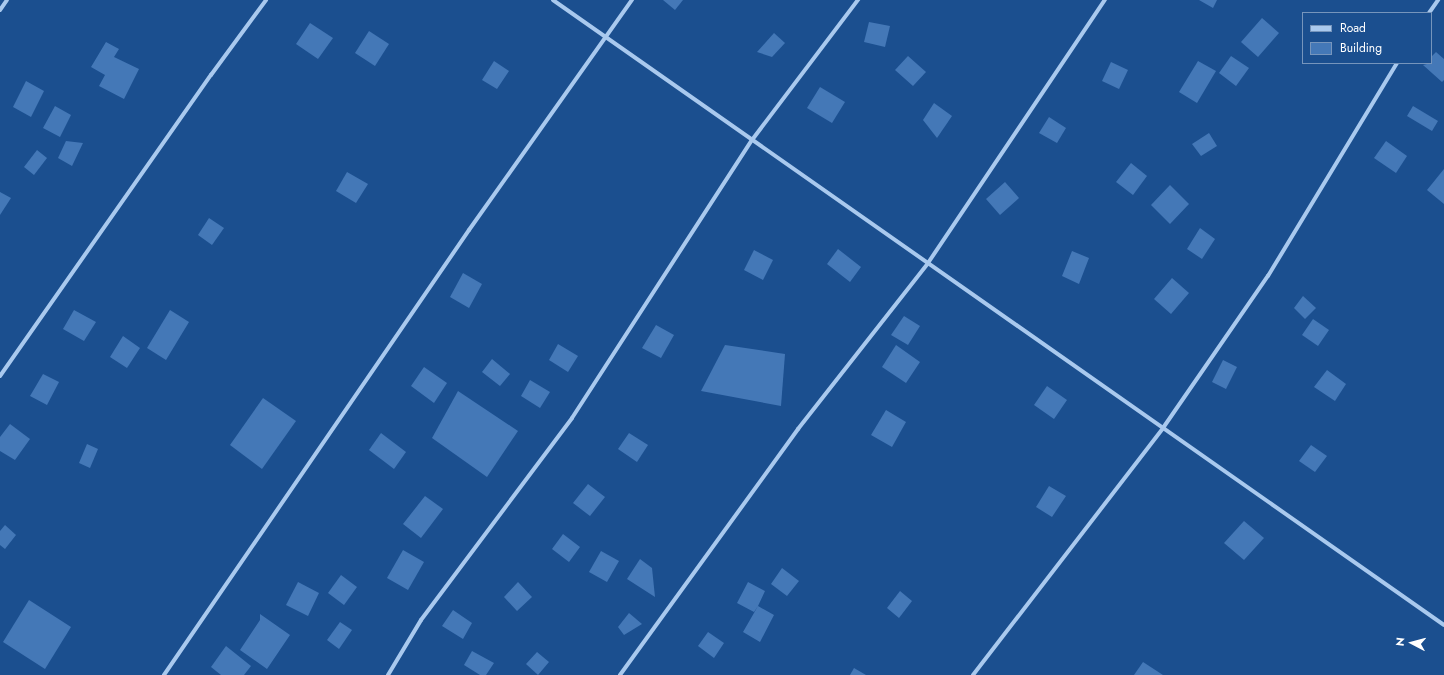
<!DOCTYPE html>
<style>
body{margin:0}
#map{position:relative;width:1444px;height:675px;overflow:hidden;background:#1b4f8f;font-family:Jost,sans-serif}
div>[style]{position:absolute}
.building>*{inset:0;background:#4478b7}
.street>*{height:4px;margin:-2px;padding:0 2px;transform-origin:2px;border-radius:2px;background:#a9c9ee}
span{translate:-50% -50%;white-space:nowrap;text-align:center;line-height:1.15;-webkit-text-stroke:4px #1b4f8f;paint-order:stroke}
.legend{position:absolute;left:1302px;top:12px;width:130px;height:52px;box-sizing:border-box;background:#1b4f8f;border:1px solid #7695bc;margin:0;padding:5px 7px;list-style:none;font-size:12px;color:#fff}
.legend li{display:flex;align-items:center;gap:8px;height:20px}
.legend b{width:20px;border:1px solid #7695bc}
.north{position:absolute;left:1392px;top:623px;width:40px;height:40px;-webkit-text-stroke:3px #1b4f8f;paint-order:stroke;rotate:276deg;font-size:11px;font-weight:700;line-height:16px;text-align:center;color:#fff}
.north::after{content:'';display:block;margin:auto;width:14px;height:18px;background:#fff;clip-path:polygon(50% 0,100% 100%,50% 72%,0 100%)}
</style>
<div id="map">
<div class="building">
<i style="clip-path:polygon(663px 0,683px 0,675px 10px)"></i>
<i style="clip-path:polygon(1199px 0,1217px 0,1213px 8px)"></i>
<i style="clip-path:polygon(1262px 18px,1279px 33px,1258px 57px,1241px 42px)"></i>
<i style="clip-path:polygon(869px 22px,890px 26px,885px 47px,864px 42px)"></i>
<i style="clip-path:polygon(310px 23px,333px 38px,318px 59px,296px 44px)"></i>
<i style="clip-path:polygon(369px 31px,389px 44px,375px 66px,355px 53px)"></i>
<i style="clip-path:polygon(774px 33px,785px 43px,772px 57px,757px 52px)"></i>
<i style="clip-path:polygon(106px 42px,119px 49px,114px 57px,139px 69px,124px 99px,99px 86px,105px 75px,91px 67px)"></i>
<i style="clip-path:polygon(1436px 52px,1444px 59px,1444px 80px,1442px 82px,1423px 65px,1431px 63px,1431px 57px)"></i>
<i style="clip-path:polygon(908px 56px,926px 72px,913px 86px,895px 70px)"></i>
<i style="clip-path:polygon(1231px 56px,1249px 68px,1236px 86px,1219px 73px)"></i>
<i style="clip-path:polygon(494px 61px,509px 71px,497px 89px,482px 80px)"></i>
<i style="clip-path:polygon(1198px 61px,1216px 71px,1197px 103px,1179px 92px)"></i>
<i style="clip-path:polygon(1111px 62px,1128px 70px,1119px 89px,1102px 81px)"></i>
<i style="clip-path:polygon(26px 81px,44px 91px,31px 117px,13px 107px)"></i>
<i style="clip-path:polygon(820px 87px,845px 102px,832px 123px,807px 108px)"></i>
<i style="clip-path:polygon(934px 103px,952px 116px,937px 138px,923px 120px)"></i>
<i style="clip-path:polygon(55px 106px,71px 115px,60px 137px,43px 128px)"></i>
<i style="clip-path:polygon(1413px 106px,1438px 121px,1432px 131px,1407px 116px)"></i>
<i style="clip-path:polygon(1049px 117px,1066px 128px,1057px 143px,1039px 133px)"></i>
<i style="clip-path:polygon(1209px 133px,1217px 146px,1201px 156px,1192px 144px)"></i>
<i style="clip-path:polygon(66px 141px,83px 143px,72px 166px,58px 158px)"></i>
<i style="clip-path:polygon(1386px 141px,1407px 156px,1396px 173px,1374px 158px)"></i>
<i style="clip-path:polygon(37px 150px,47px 158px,34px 175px,24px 167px)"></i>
<i style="clip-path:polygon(1131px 163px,1147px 176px,1133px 195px,1116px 182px)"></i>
<i style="clip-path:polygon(1444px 169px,1444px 204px,1427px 190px)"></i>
<i style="clip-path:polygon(347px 172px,368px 184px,356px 203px,336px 191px)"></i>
<i style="clip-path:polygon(1005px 182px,1019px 198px,1000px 215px,986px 199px)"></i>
<i style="clip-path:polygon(1170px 185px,1189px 204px,1170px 224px,1151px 205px)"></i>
<i style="clip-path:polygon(0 192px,11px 198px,0 215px)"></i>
<i style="clip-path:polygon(209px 218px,224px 228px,212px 245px,198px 235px)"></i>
<i style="clip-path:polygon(1200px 228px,1215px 239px,1202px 259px,1187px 249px)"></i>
<i style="clip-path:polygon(838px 249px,861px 267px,850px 282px,827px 264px)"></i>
<i style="clip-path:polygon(754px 250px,773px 260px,763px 280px,744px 270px)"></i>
<i style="clip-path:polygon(1072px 251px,1089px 258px,1079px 284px,1062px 276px)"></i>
<i style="clip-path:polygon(463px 273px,482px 284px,469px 308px,450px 297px)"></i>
<i style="clip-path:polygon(1172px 278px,1189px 293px,1171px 314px,1154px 299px)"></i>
<i style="clip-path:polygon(1303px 296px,1316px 308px,1305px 319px,1294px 308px)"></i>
<i style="clip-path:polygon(74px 310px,96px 322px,84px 341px,63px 329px)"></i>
<i style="clip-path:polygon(170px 310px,189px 322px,166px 360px,147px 348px)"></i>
<i style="clip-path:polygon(904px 316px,920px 326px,908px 345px,891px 335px)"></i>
<i style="clip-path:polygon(1313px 319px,1329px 330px,1318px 346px,1302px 335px)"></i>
<i style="clip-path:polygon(656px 325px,674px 335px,661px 358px,642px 348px)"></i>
<i style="clip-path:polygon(123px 336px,140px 348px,127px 368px,110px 357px)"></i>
<i style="clip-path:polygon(558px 344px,578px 356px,568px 372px,549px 360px)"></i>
<i style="clip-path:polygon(725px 345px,785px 354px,781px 406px,701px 391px)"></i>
<i style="clip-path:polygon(896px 345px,920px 362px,906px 383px,882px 367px)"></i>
<i style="clip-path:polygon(492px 359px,510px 374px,500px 386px,482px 372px)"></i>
<i style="clip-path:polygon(1223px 360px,1237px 367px,1226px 389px,1212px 382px)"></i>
<i style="clip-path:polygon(424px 367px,447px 383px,434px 403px,411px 386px)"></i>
<i style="clip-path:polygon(1327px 370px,1346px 384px,1335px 401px,1314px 387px)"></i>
<i style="clip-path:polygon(43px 374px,59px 382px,47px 405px,30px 396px)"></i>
<i style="clip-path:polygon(530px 380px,550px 392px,540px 408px,521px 396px)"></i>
<i style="clip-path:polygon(1047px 386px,1067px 400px,1054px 419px,1034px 405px)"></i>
<i style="clip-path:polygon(458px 391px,518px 431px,487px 477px,432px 438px)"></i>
<i style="clip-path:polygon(263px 398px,296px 421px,262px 469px,230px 445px)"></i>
<i style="clip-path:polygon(886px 410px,906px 422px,892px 447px,871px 435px)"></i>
<i style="clip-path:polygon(10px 424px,30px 439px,15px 460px,0 451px,0 437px)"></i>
<i style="clip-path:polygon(381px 433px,406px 452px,394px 469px,369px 450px)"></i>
<i style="clip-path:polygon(629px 433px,648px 445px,637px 462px,618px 449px)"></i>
<i style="clip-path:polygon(87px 444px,98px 449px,90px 468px,79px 463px)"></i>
<i style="clip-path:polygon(1311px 445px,1327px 456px,1315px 472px,1299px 461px)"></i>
<i style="clip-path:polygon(588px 484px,605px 497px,590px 516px,573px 503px)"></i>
<i style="clip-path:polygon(1049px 486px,1066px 496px,1052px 517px,1036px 507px)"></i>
<i style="clip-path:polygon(425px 496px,443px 509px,421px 538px,403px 524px)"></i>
<i style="clip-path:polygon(1244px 521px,1264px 538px,1244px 560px,1224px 543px)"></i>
<i style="clip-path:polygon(5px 525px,16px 535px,5px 549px,0 545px,0 531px)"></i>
<i style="clip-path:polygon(563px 534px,580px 547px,569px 562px,552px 549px)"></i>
<i style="clip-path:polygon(403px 550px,424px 562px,408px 590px,387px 578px)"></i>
<i style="clip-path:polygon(601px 551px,619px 561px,607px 582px,589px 572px)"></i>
<i style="clip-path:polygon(640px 559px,652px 568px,655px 597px,627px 579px)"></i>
<i style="clip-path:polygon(782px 568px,799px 581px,787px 596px,771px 584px)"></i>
<i style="clip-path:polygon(341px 575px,357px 587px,344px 605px,328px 593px)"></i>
<i style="clip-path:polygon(298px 582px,319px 593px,308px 616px,286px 605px)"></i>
<i style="clip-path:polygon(518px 582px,532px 597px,517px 611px,504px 597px)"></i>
<i style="clip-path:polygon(748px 582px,765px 591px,758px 606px,774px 615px,760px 642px,743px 632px,758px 606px,754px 612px,737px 603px)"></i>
<i style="clip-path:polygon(900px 591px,912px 601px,899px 618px,887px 608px)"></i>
<i style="clip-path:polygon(29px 600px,71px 627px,45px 669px,3px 642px)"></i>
<i style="clip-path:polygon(453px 610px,472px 623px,463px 639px,442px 626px)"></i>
<i style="clip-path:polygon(629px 613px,642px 624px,624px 635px,618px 627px)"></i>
<i style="clip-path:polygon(260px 614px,290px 635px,267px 669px,240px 650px,260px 620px)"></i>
<i style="clip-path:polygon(340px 622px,352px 630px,339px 649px,327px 640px)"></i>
<i style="clip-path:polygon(708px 632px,724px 643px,714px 658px,698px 646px)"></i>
<i style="clip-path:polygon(226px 646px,251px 666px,244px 675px,221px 675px,211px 667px)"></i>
<i style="clip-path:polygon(472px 651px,494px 663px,486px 675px,480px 675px,464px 665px)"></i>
<i style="clip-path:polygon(537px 652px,549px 662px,538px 675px,526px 664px)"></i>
<i style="clip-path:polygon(1143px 662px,1163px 675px,1134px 675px)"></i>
<i style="clip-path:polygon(854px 668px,866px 675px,850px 675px)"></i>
</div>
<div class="street">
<i style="left:553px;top:0;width:1088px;rotate:35.05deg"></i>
<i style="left:0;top:10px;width:12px;rotate:-55deg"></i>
<i style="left:1429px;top:13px;width:16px;rotate:-55deg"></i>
<i style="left:0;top:376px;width:368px;rotate:-55deg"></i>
<i style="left:211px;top:75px;width:93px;rotate:-53.7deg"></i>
<i style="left:164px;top:675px;width:539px;rotate:-55.57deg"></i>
<i style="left:469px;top:230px;width:282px;rotate:-54.7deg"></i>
<i style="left:388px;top:675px;width:64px;rotate:-59deg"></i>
<i style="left:421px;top:620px;width:252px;rotate:-53.2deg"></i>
<i style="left:572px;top:418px;width:331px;rotate:-57.1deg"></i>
<i style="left:752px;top:140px;width:176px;rotate:-52.9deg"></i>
<i style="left:620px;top:675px;width:304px;rotate:-54.1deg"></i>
<i style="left:798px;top:429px;width:211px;rotate:-51.9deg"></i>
<i style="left:928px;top:263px;width:317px;rotate:-56.1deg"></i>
<i style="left:973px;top:675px;width:312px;rotate:-52.4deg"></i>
<i style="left:1163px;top:428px;width:185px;rotate:-55.4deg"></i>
<i style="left:1268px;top:276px;width:249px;rotate:-58.8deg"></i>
</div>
<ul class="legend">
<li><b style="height:5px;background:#a9c9ee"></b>Road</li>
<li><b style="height:11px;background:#4478b7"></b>Building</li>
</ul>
<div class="north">N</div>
</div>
